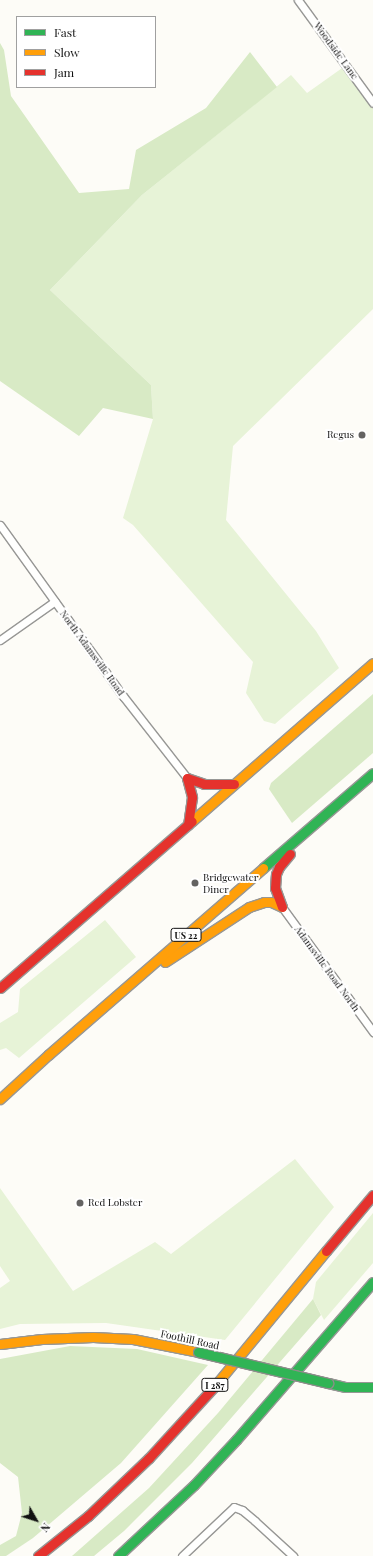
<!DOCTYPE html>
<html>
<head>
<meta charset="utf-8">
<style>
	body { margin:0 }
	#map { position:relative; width:373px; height:1556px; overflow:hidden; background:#fdfcf7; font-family:"Playfair Display",serif }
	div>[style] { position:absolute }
	.green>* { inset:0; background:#e7f3d7 }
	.forest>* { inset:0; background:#d8eac5 }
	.roads { filter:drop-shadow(1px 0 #979795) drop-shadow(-1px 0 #979795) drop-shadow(0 1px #979795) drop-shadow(0 -1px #979795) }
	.street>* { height:7px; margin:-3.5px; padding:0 3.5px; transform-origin:3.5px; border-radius:3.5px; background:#fffffe }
	.fast>* { height:9px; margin:-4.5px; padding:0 4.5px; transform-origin:4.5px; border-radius:4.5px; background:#30b455 }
	.slow>* { height:9px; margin:-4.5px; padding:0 4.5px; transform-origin:4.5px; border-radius:4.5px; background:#ff9f0a }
	.jam>* { height:9px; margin:-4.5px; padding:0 4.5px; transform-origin:4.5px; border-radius:4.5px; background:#e5322d }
	.bridges { filter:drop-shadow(1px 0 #8e8d8b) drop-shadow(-1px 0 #8e8d8b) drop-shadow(0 1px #8e8d8b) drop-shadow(0 -1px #8e8d8b) }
	.fast-bridge>* { height:9px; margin:-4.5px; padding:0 4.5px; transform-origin:4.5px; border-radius:4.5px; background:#30b455 }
	.dots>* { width:11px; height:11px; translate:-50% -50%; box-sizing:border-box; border:2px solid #fff; border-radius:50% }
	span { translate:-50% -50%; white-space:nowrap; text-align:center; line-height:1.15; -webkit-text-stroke:4px #fff; paint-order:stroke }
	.shield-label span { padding:1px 3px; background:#fff; border:1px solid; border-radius:3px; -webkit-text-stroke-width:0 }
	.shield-label { font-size:9px; color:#111; font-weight:700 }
	.street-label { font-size:10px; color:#111 }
	.poi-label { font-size:10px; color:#111 }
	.right { translate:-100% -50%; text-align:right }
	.left { translate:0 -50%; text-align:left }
	.legend { position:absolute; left:16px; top:16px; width:140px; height:72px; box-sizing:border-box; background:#fff; border:1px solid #a0a0a0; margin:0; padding:5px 7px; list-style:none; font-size:12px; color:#111 }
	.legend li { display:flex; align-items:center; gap:8px; height:20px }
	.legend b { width:20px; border:1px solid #a0a0a0 }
	.north { position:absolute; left:16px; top:1500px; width:40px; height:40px; -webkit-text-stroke:3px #fff; paint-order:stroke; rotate:129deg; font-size:11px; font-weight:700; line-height:16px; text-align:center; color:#111 }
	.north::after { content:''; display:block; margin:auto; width:14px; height:18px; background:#111; clip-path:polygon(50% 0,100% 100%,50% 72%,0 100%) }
</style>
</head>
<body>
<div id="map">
	<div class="green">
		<div style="clip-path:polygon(345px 66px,373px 104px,373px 309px,233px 446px,226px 520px,316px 631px,339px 668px,275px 724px,264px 721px,246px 693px,253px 662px,133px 525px,123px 518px,153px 419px,151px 385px,50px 290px,142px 195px,291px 75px,307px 93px)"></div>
		<div style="clip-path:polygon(105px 920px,136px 957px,19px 1058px,6px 1048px,0 1050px,0 1023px,18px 1012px,20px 989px)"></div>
		<div style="clip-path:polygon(295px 1159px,334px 1207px,225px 1340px,106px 1323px,20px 1324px,0 1329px,0 1288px,10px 1281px,0 1266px,0 1188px,73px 1291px,155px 1242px,171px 1254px)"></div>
		<div style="clip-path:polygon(373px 1213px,373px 1263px,324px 1320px,313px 1299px,316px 1282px)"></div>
	</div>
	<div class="forest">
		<div style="clip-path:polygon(0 43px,4px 50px,11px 96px,79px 193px,129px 189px,136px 150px,206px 108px,250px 52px,277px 87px,142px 195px,50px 290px,151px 385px,153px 419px,103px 408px,79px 436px,0 381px)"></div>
		<div style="clip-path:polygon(373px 694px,373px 753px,292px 823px,269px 789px,271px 783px)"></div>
		<div style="clip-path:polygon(313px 1299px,321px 1315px,192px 1463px,124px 1531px,94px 1556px,72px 1556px,149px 1488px,218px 1413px)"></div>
		<div style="clip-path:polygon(70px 1346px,137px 1349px,208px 1365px,121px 1463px,33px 1538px,6px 1556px,0 1556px,0 1545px,16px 1536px,22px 1513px,18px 1477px,0 1463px,0 1359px)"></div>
	</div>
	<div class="roads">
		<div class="street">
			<div style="left:298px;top:0;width:127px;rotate:53.9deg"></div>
			<div style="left:0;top:525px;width:211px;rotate:54.3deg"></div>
			<div style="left:123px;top:696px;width:104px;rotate:52deg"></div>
			<div style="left:0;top:640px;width:67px;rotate:-35.3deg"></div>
			<div style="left:282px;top:907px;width:155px;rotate:53.9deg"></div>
			<div style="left:182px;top:1556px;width:71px;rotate:-43.3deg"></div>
			<div style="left:234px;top:1507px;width:9px;rotate:21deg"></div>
			<div style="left:242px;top:1510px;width:17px;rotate:40deg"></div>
			<div style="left:255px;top:1521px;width:52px;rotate:42.6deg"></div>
		</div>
		<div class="fast">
			<div style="left:263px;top:868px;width:145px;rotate:-40.8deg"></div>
			<div style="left:328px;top:1383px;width:18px;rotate:13deg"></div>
			<div style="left:346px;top:1387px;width:27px"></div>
			<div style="left:118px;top:1556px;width:104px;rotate:-43.1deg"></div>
			<div style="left:194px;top:1485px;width:62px;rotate:-47deg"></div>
			<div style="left:236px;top:1440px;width:209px;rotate:-49.1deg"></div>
		</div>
		<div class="slow">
			<div style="left:192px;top:821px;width:240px;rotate:-41.1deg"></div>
			<div style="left:165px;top:962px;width:100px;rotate:-33.2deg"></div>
			<div style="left:249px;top:907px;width:16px;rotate:-18deg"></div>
			<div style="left:264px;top:902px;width:7px"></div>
			<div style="left:271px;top:902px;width:12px;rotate:24deg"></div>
			<div style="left:0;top:1099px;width:65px;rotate:-42.5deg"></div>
			<div style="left:48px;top:1055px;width:285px;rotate:-41deg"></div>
			<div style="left:0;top:1344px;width:42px;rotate:-6.8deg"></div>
			<div style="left:42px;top:1339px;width:51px;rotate:-2.2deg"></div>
			<div style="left:93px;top:1337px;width:40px;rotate:2.9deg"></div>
			<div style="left:133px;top:1339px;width:66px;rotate:11.3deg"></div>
			<div style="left:213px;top:1388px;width:178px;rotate:-50.5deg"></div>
		</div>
		<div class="jam">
			<div style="left:187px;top:778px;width:18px;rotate:19deg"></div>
			<div style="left:204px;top:784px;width:30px"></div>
			<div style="left:187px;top:778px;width:20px;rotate:75deg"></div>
			<div style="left:192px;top:797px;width:28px;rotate:98deg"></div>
			<div style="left:282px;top:907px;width:20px;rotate:-110deg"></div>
			<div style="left:275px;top:888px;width:14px;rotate:-86deg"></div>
			<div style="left:276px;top:874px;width:8px;rotate:-67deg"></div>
			<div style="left:279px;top:867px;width:17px;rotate:-50deg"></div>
			<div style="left:0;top:988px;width:254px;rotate:-41deg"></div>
			<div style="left:326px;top:1251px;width:73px;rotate:-50deg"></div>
			<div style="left:38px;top:1556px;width:64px;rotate:-38.7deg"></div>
			<div style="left:88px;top:1516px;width:84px;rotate:-43.6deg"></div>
			<div style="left:149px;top:1458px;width:95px;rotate:-47.6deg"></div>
		</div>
	</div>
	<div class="bridges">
		<div class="fast-bridge">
			<div style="left:198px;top:1352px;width:134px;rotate:13.4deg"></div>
		</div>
	</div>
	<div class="dots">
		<div style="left:362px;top:435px;background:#646362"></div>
		<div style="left:195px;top:883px;background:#646362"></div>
		<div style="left:80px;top:1203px;background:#646362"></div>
	</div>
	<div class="shield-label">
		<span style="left:186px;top:935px">US 22</span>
		<span style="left:215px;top:1385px">I 287</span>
	</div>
	<div class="street-label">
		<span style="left:336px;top:51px;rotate:54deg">Woodside Lane</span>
		<span style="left:92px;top:653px;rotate:54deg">North Adamsville Road</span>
		<span style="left:327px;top:969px;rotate:54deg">Adamsville Road North</span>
		<span style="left:190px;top:1340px;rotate:12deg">Foothill Road</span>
	</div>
	<div class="poi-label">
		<span class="right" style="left:354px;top:435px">Regus</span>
		<span class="left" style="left:203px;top:883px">Bridgewater<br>Diner</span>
		<span class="left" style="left:88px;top:1203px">Red Lobster</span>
	</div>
	<ul class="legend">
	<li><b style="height:5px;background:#30b455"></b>Fast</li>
	<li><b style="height:5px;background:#ff9f0a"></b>Slow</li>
	<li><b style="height:5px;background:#e5322d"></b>Jam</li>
	</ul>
	<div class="north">N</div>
</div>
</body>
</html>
